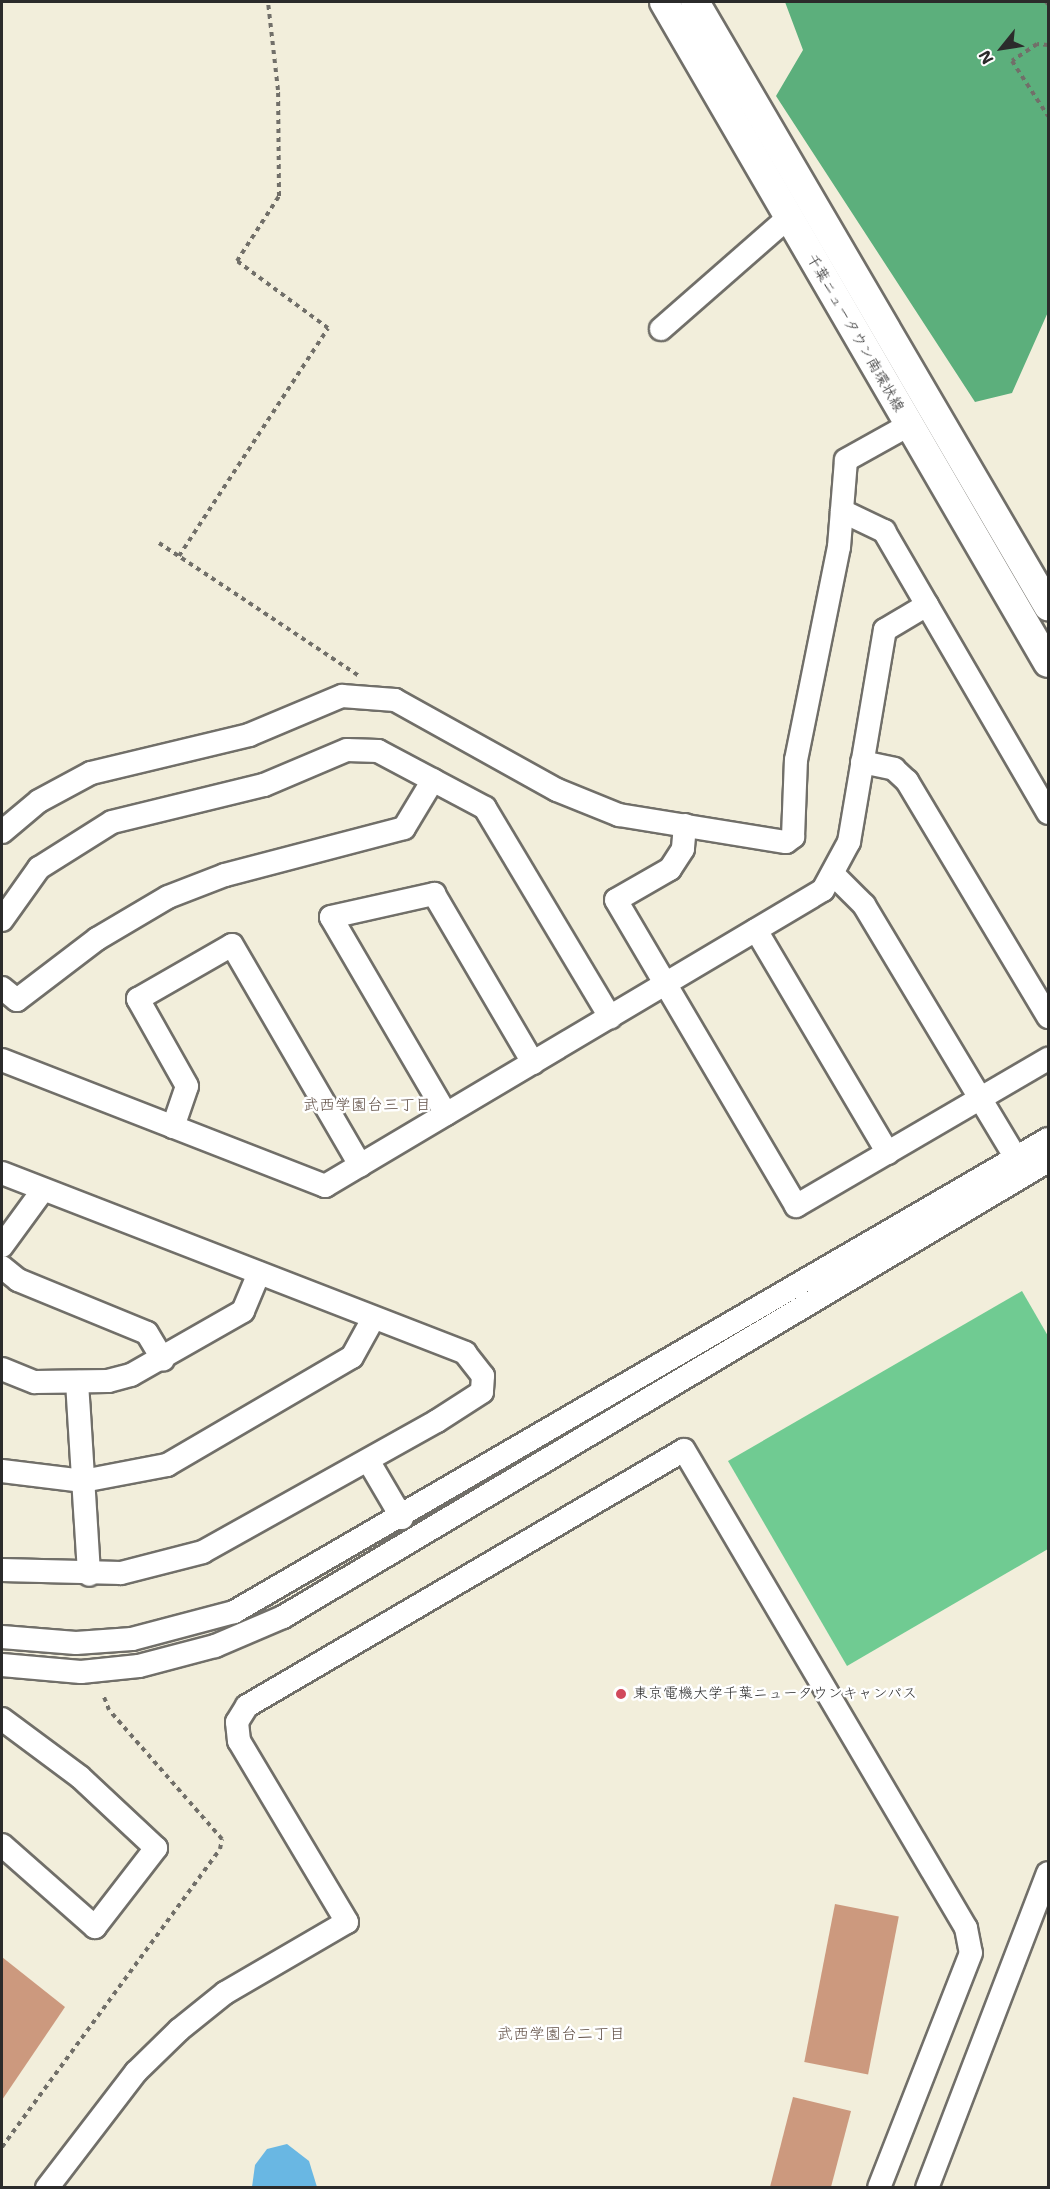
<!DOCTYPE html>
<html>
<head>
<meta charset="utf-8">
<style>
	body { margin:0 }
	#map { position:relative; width:1050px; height:2189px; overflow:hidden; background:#f2eedb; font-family:"Shantell Sans","Klee One",sans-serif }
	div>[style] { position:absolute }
	.green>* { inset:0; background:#70cb92 }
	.forest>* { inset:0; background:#5caf7c }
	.water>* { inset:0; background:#69b7e3 }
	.building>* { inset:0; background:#cc997e; transform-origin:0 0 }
	.path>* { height:4px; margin-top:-2px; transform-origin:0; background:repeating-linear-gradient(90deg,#716f69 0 4.5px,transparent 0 9px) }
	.roads { filter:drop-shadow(2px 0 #716f69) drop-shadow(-2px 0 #716f69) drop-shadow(0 2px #716f69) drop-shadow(0 -2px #716f69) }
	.minor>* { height:22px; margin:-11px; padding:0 11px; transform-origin:11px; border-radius:11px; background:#fff }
	.major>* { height:28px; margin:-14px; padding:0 14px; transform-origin:14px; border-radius:14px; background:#fff }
	.dots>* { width:16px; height:16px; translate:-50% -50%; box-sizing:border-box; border:3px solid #fff; border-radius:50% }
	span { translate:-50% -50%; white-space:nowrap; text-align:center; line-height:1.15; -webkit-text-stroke:5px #fff; paint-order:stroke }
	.street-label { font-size:15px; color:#2b2b2b }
	.poi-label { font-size:15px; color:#2b2b2b }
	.left { translate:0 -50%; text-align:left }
	.neighbourhood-label { font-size:16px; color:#635248 }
	.frame { position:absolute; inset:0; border:3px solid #2b2b2b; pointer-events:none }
	.north { position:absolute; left:972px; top:18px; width:60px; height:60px; -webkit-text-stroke:4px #fff; paint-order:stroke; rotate:240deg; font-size:16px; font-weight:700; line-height:24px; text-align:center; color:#2b2b2b }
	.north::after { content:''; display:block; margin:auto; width:21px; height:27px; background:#2b2b2b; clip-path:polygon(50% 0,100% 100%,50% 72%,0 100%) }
</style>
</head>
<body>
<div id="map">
	<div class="green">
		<div style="clip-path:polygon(1022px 1291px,1048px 1336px,1048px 1549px,847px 1666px,728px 1461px)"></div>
	</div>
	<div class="forest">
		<div style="clip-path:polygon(785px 2px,1048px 2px,1048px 312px,1012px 393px,975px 402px,776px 96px,803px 50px)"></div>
	</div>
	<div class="water">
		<div style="clip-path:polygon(287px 2144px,309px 2161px,317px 2187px,252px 2187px,255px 2165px,267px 2149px)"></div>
	</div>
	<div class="building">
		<div style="left:835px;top:1904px;width:65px;height:161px;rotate:11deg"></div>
		<div style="clip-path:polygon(2px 1957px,65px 2007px,2px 2100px)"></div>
		<div style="clip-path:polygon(793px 2097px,851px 2111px,831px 2187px,770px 2187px)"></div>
	</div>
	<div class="path">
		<div style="left:1046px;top:2px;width:3px;rotate:45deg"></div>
		<div style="left:1048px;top:45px;width:11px;rotate:-175deg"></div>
		<div style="left:1037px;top:44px;width:30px;rotate:146deg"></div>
		<div style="left:1012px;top:61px;width:66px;rotate:56.8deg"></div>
		<div style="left:159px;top:543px;width:240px;rotate:33.6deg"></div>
		<div style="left:179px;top:556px;width:272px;rotate:-56.8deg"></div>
		<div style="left:328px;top:328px;width:113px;rotate:-143.6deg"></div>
		<div style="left:237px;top:261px;width:77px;rotate:-57.1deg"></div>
		<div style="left:279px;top:196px;width:106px;rotate:-90.5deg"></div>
		<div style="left:278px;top:90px;width:89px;rotate:-96.5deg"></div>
		<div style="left:2px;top:2147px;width:369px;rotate:-53.8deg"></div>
		<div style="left:220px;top:1849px;width:10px;rotate:-79deg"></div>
		<div style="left:222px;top:1839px;width:171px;rotate:-131.2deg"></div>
		<div style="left:109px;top:1710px;width:17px;rotate:-111deg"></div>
	</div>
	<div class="roads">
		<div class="minor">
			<div style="left:661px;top:329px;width:170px;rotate:-41.2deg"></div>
			<div style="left:842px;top:511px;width:47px;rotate:25.5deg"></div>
			<div style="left:884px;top:531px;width:326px;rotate:59.8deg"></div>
			<div style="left:862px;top:762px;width:33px;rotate:12deg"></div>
			<div style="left:894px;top:769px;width:18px;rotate:43deg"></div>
			<div style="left:907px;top:781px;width:275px;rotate:59.1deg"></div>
			<div style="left:685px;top:825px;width:24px;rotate:95deg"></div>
			<div style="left:683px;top:849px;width:24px;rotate:123deg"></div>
			<div style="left:670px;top:869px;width:62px;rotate:150.1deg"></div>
			<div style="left:616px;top:900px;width:355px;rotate:59.5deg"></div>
			<div style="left:796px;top:1206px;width:292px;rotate:-30.3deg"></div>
			<div style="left:2px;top:832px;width:48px;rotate:-40deg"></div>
			<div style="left:39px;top:801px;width:59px;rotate:-28.3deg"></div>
			<div style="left:91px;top:773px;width:163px;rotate:-13.5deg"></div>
			<div style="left:249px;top:735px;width:101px;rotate:-22.8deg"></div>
			<div style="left:342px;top:696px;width:53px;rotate:4.3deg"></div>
			<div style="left:395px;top:700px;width:185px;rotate:29.1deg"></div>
			<div style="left:557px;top:790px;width:67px;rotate:22deg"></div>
			<div style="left:619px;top:815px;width:169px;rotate:9.2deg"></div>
			<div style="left:786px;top:842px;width:9px;rotate:-36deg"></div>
			<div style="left:793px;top:837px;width:77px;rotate:-87.8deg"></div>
			<div style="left:796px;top:760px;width:217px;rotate:-78.6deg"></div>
			<div style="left:839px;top:547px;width:87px;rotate:-85.4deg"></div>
			<div style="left:846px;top:460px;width:72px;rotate:-29.1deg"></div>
			<div style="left:835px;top:876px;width:41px;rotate:45deg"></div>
			<div style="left:864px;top:905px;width:310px;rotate:59deg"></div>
			<div style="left:2px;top:920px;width:64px;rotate:-54.6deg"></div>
			<div style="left:39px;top:868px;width:86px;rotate:-32.2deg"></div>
			<div style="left:112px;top:822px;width:156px;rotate:-13.7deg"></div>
			<div style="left:264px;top:785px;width:90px;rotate:-22.9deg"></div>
			<div style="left:347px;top:750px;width:31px;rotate:2deg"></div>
			<div style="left:378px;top:751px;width:121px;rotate:28deg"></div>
			<div style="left:485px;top:808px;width:244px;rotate:59.1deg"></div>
			<div style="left:756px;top:930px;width:259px;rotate:59.4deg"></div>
			<div style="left:2px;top:988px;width:19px;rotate:39deg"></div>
			<div style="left:17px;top:1000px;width:101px;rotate:-37.3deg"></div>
			<div style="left:97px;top:939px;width:82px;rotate:-30.6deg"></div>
			<div style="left:168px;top:897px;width:61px;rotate:-21.1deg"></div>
			<div style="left:225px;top:875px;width:185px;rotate:-14.7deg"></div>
			<div style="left:404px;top:828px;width:56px;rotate:-58.9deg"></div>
			<div style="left:2px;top:1060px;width:347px;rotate:21.3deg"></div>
			<div style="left:325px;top:1186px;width:579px;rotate:-30.73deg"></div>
			<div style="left:823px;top:890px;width:55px;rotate:-61.6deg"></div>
			<div style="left:849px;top:842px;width:215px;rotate:-80.4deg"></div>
			<div style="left:885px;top:630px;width:49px;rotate:-30.8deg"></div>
			<div style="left:446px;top:1114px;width:228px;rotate:-120.3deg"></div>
			<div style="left:331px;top:917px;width:106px;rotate:-12.6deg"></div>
			<div style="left:434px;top:894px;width:196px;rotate:59.6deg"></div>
			<div style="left:173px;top:1127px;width:43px;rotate:-71.1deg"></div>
			<div style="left:187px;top:1086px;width:100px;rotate:-119.4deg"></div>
			<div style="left:138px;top:999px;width:108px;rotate:-29.9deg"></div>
			<div style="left:232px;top:945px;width:255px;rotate:59.8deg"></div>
			<div style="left:2px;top:1173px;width:497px;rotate:21.2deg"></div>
			<div style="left:465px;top:1353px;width:29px;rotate:52deg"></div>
			<div style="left:483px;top:1376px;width:16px;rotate:94deg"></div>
			<div style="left:482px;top:1392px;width:54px;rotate:147.2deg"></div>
			<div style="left:437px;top:1421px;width:268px;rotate:150.8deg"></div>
			<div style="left:203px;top:1552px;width:85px;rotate:165.6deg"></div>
			<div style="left:121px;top:1573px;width:119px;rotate:-178.6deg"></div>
			<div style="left:2px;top:1246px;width:69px;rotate:-53.8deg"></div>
			<div style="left:2px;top:1267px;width:21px;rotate:39deg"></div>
			<div style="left:18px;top:1280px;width:139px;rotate:22.3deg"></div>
			<div style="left:147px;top:1333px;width:31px;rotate:59deg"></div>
			<div style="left:2px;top:1369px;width:35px;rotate:22deg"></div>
			<div style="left:35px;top:1382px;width:73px;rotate:-0.8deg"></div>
			<div style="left:108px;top:1381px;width:24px;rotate:-15deg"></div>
			<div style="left:131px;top:1375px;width:129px;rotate:-29.7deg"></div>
			<div style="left:243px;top:1311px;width:41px;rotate:-67.2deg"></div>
			<div style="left:77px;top:1382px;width:193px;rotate:86.4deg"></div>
			<div style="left:369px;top:1462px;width:65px;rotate:59.5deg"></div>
			<div style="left:2px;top:1471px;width:82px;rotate:7deg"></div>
			<div style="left:83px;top:1481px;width:86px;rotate:-10.8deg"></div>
			<div style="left:167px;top:1465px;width:214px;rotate:-30.3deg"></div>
			<div style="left:352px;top:1357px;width:43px;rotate:-61.1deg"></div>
			<div style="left:2px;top:1637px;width:74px;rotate:4.6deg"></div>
			<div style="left:76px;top:1643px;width:56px;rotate:-4.1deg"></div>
			<div style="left:132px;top:1639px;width:106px;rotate:-14.8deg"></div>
			<div style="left:234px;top:1612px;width:941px;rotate:-30.16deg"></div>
			<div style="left:2px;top:1665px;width:79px;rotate:5.1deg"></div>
			<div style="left:81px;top:1672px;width:58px;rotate:-5.9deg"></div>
			<div style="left:139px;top:1666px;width:79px;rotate:-14.7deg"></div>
			<div style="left:215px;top:1646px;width:74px;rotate:-23.1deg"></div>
			<div style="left:283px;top:1617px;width:891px;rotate:-30.8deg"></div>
			<div style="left:2px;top:1719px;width:97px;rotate:36.6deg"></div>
			<div style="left:80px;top:1777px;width:104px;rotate:43.1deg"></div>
			<div style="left:156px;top:1848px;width:100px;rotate:127.7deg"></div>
			<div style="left:95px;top:1927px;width:124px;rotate:-138.6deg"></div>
			<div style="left:47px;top:2188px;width:146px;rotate:-52.5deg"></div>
			<div style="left:136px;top:2072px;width:60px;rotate:-44.3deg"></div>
			<div style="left:179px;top:2030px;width:59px;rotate:-38.8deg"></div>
			<div style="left:225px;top:1993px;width:141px;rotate:-30.2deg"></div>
			<div style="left:347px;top:1922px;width:211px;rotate:-120.8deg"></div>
			<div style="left:239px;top:1741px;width:19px;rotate:-96deg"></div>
			<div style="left:237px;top:1722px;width:19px;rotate:-58deg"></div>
			<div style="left:247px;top:1706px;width:506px;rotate:-30.36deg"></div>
			<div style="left:684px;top:1450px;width:555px;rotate:59.46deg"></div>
			<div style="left:966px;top:1928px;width:25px;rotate:79deg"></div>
			<div style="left:971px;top:1953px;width:252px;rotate:111.4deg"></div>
			<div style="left:927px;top:2188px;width:337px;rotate:-69deg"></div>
		</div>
		<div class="major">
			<div style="left:664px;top:2px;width:764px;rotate:59.85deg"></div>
			<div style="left:695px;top:2px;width:700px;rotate:59.7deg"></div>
		</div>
	</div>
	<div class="dots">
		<div style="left:621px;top:1694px;background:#d1495b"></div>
	</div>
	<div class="street-label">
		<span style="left:855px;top:333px;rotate:60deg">千葉ニュータウン南環状線</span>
	</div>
	<div class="poi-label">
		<span class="left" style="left:633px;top:1694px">東京電機大学千葉ニュータウンキャンパス</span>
	</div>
	<div class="neighbourhood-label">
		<span style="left:367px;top:1105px">武西学園台三丁目</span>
		<span style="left:561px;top:2034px">武西学園台二丁目</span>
	</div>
	<div class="frame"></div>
	<div class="north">N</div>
</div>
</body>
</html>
